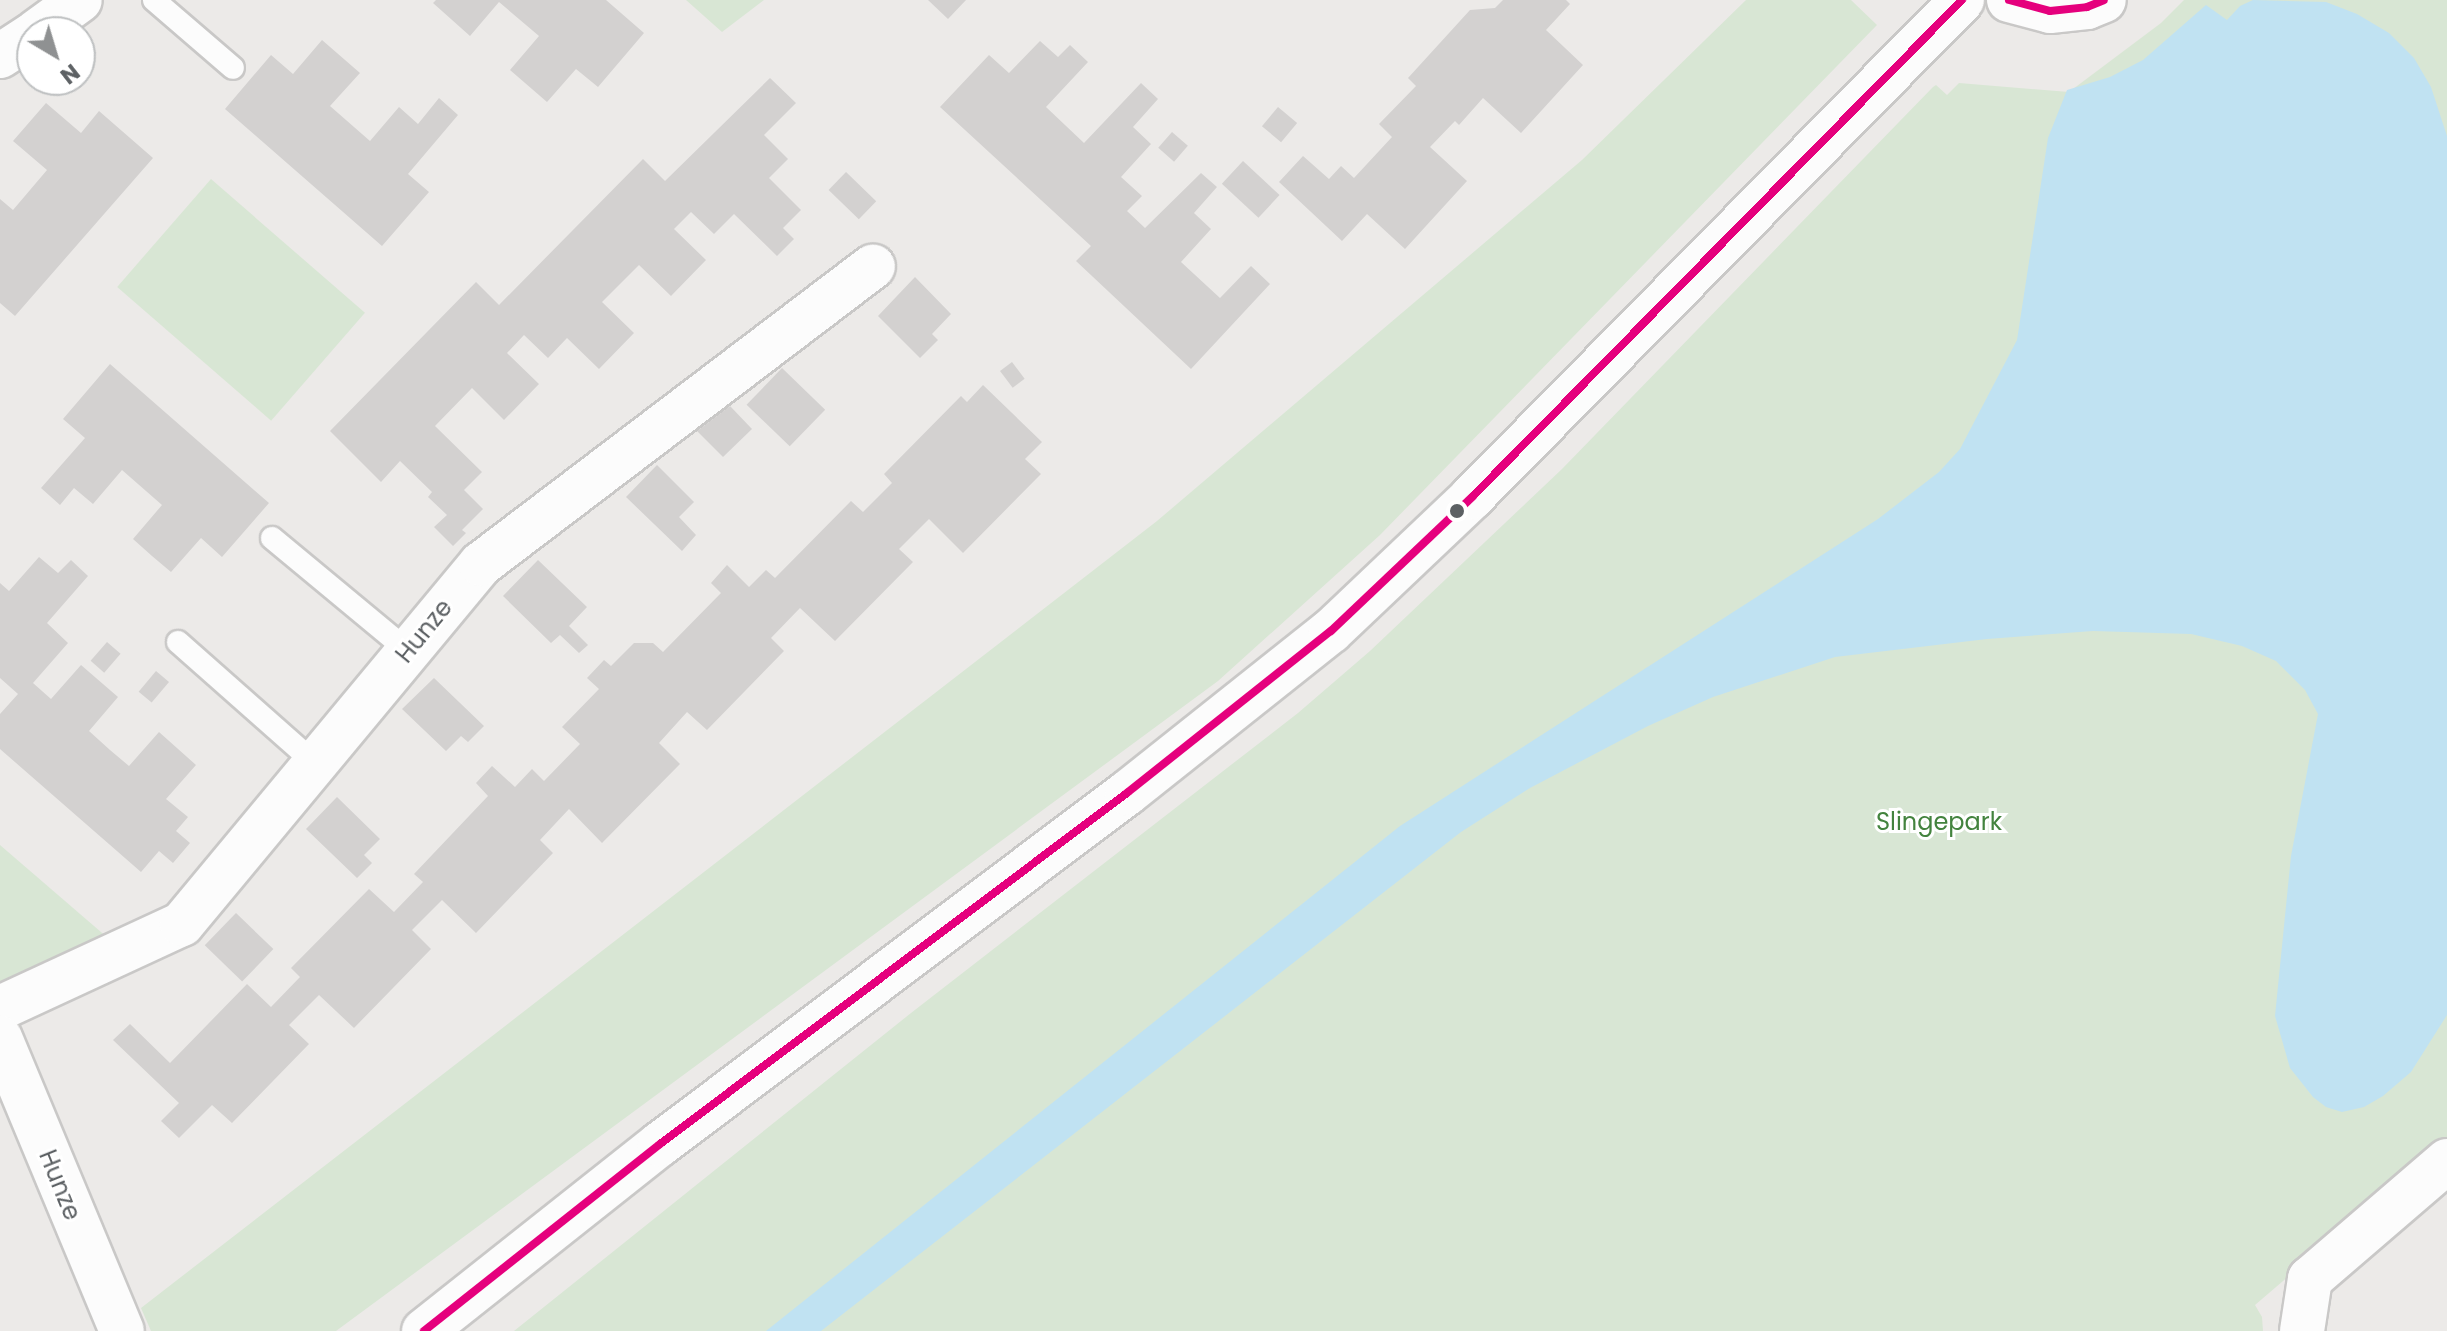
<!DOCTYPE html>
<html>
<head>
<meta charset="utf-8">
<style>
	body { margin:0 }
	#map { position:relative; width:2447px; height:1331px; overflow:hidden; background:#eceae8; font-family:Poppins,sans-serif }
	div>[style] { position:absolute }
	.green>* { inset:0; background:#d8e6d4; transform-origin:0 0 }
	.water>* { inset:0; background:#c0e2f2 }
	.building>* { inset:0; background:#d3d1d0; transform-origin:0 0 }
	.roads { filter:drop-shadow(2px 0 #c9c8c7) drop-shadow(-2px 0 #c9c8c7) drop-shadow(0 2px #c9c8c7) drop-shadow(0 -2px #c9c8c7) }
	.service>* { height:22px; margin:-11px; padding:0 11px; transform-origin:11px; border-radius:11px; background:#fcfcfc }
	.minor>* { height:44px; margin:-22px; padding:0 22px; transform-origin:22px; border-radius:22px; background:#fcfcfc }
	.tertiary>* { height:44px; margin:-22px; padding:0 22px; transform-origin:22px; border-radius:22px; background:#fcfcfc }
	.bus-1>* { height:8px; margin:-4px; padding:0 4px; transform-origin:4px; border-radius:4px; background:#e5007d }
	.dots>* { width:22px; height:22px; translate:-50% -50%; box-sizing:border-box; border:4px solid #fff; border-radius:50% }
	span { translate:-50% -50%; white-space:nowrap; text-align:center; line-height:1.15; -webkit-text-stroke:6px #fff; paint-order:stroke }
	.street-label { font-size:24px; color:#5d6164 }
	.park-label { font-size:24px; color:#43833e }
	.north { position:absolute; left:16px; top:16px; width:80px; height:80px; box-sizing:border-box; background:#fff; border:2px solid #bec0c1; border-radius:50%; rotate:142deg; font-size:22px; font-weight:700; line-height:32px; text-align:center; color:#5d6164 }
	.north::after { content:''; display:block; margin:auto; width:28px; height:36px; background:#8f9192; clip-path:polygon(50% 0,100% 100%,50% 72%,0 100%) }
</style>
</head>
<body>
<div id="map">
	<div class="green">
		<div style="clip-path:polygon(686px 0,764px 0,722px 32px)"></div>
		<div style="clip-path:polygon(1746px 0,1851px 0,1877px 25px,1380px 535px,1218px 681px,336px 1331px,151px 1331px,141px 1308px,1157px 521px,1582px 160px)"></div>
		<div style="clip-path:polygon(2184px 0,2447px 0,2447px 1141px,2255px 1305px,2262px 1317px,2263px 1331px,514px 1331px,911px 1013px,1298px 713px,1370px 651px,1562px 469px,1933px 87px,1936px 85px,1947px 95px,1959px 83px,2069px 92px,2161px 23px)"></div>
		<div style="left:211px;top:179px;width:204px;height:143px;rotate:41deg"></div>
		<div style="clip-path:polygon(0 845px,123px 951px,0 1008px)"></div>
	</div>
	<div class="water">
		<div style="clip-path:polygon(2253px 0,2326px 2px,2357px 14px,2389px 33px,2414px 58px,2431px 87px,2447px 136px,2447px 1015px,2411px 1072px,2383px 1096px,2364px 1107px,2342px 1112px,2326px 1107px,2313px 1097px,2290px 1068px,2275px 1016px,2291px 856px,2318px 714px,2305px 690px,2276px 661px,2242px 646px,2191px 634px,2093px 631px,1987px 639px,1835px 657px,1713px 697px,1648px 726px,1530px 788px,1461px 832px,821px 1331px,766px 1331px,1400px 826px,1878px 519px,1939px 472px,1960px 449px,2017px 340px,2048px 138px,2067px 90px,2110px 77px,2143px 60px,2206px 5px,2227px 20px,2240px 6px)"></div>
	</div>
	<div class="building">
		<div style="clip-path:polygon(436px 0,606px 0,644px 33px,598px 87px,576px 69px,547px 102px,510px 70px,539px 36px,499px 2px,470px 36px,433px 3px)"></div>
		<div style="clip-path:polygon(928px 0,966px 0,948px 19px)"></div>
		<div style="clip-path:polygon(1503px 0,1566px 0,1570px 4px,1546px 30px,1583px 65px,1521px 133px,1483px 98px,1459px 125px,1455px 121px,1430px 147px,1467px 181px,1405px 249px,1367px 214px,1342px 241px,1279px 182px,1303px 156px,1329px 179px,1341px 166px,1354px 178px,1392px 137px,1379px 124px,1416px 86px,1408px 78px,1470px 10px,1495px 8px)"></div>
		<div style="clip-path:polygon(322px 40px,360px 73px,330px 106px,370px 141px,399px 107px,418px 124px,439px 98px,458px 115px,408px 174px,429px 192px,382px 246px,225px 109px,271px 55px,293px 74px)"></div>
		<div style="clip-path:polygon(1040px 41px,1058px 57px,1070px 45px,1088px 62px,1046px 107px,1084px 143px,1141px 83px,1158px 99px,1133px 127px,1151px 144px,1121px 177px,1142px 196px,1127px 211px,1145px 228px,1201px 173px,1217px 187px,1194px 213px,1211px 229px,1181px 262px,1220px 298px,1251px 266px,1270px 284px,1191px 369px,1076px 261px,1091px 246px,940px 107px,989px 55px,1009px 73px)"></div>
		<div style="clip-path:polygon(770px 78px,796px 103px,764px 135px,788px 159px,769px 178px,801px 210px,783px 228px,794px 239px,777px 256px,734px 214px,714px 234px,691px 212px,674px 229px,706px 260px,671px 296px,639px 265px,602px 302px,634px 333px,599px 369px,567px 338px,548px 358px,524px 335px,507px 353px,539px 384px,504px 420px,472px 388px,435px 426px,482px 472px,464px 490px,483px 509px,462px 530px,466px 533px,453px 546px,434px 527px,447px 515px,428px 497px,432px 492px,400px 461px,381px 482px,330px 431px,476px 282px,499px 305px,643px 159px,665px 181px)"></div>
		<div style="clip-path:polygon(46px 103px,81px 133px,99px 111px,153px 158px,15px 316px,0 303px,0 199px,13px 210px,47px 170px,13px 141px)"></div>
		<div style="left:1278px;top:107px;width:25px;height:25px;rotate:40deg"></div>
		<div style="left:1172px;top:132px;width:21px;height:21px;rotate:41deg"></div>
		<div style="left:1243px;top:161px;width:50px;height:31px;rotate:43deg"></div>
		<div style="left:846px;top:172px;width:42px;height:25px;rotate:44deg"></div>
		<div style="clip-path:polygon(915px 277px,951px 314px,932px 334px,938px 340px,920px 358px,878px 316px)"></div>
		<div style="left:1012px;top:362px;width:21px;height:15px;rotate:53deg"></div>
		<div style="clip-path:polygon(110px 364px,269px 503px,222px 557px,201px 538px,171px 572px,152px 556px,133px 539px,162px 505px,122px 470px,93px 504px,74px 488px,60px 505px,41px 488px,85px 438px,63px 419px)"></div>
		<div style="left:782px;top:368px;width:60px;height:51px;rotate:44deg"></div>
		<div style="clip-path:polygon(983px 385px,1042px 442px,1025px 459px,1041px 474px,963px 553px,929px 519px,899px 549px,913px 562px,835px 641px,800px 608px,771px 638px,784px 651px,707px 730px,687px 712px,659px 743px,680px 764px,602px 843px,569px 809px,540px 840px,553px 853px,476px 933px,442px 900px,412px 930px,431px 949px,354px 1028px,319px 995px,289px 1025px,309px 1044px,232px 1123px,212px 1105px,179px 1138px,161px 1121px,179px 1103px,113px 1040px,130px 1024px,170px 1063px,247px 984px,271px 1007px,300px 977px,291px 968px,369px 889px,394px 912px,423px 882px,414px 874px,488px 796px,476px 783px,492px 766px,515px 787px,532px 769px,544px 781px,580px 744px,562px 727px,599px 689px,587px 678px,604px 660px,611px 666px,634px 643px,653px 643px,663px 652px,721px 593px,711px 583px,727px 565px,749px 587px,766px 570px,775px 578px,851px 501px,863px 512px,892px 483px,884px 474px,961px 396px,967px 402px)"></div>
		<div style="clip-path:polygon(730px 406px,752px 429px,723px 457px,697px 431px)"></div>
		<div style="clip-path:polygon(657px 465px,694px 502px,679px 517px,696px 535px,682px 551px,626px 497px)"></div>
		<div style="clip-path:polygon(39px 557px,58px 573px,71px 560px,88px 576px,47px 623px,68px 643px,33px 683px,51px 699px,81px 665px,118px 697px,89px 731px,110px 750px,129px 766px,159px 732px,196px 765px,166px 799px,188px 817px,176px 831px,190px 843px,173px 863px,159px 851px,141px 872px,0 749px,0 714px,18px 694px,0 678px,0 583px,9px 591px)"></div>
		<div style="clip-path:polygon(538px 560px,587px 607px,569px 626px,588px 645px,579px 653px,560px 635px,551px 643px,503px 596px)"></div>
		<div style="left:107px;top:642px;width:18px;height:25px;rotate:41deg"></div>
		<div style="left:156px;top:671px;width:17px;height:27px;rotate:40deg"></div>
		<div style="clip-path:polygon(434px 678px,484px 726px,468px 742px,461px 736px,446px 751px,402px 709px)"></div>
		<div style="clip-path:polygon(337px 797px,380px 839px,364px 855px,372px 863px,357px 878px,306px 829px)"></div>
		<div style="left:236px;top:913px;width:52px;height:45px;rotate:44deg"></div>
	</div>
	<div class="roads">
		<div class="service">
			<div style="left:154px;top:0;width:104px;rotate:40.7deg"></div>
			<div style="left:272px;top:538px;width:177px;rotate:39.7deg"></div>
			<div style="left:178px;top:642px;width:186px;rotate:41.5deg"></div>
		</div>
		<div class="minor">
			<div style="left:36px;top:32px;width:54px;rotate:-36deg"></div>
			<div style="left:0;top:56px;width:38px;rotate:-33deg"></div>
			<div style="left:0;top:1008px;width:200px;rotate:-24.8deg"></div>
			<div style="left:182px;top:924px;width:468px;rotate:-50.3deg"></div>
			<div style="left:481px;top:564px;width:492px;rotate:-37.2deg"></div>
			<div style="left:0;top:1038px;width:317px;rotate:67.4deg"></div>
			<div style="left:2302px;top:1331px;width:53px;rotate:-81.3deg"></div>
			<div style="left:2310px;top:1279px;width:181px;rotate:-40.7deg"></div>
		</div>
		<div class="tertiary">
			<div style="left:2009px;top:0;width:42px;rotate:15deg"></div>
			<div style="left:2050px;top:11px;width:37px;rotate:-6deg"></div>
			<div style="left:2087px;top:7px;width:18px;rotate:-22deg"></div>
			<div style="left:424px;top:1331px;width:301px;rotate:-38.4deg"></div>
			<div style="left:660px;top:1144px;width:584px;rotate:-36.93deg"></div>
			<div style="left:1127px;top:793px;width:260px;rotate:-38.5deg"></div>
			<div style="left:1331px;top:631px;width:195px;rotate:-43.5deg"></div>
			<div style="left:1472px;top:497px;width:698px;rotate:-45.41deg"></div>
		</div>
	</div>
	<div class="bus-1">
		<div style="left:2009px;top:0;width:42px;rotate:15deg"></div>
		<div style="left:2050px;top:11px;width:37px;rotate:-6deg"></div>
		<div style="left:2087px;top:7px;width:18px;rotate:-22deg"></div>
		<div style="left:424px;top:1331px;width:301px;rotate:-38.4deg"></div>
		<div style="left:660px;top:1144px;width:584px;rotate:-36.93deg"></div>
		<div style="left:1127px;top:793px;width:260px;rotate:-38.5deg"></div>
		<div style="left:1331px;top:631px;width:195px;rotate:-43.5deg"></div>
		<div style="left:1472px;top:497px;width:698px;rotate:-45.41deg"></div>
	</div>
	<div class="dots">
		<div style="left:1457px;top:511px;background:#5d6164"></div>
	</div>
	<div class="street-label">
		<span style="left:424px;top:631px;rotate:-51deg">Hunze</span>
		<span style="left:60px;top:1185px;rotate:68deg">Hunze</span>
	</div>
	<div class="park-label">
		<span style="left:1939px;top:822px">Slingepark</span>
	</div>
	<div class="north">N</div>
</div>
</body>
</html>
